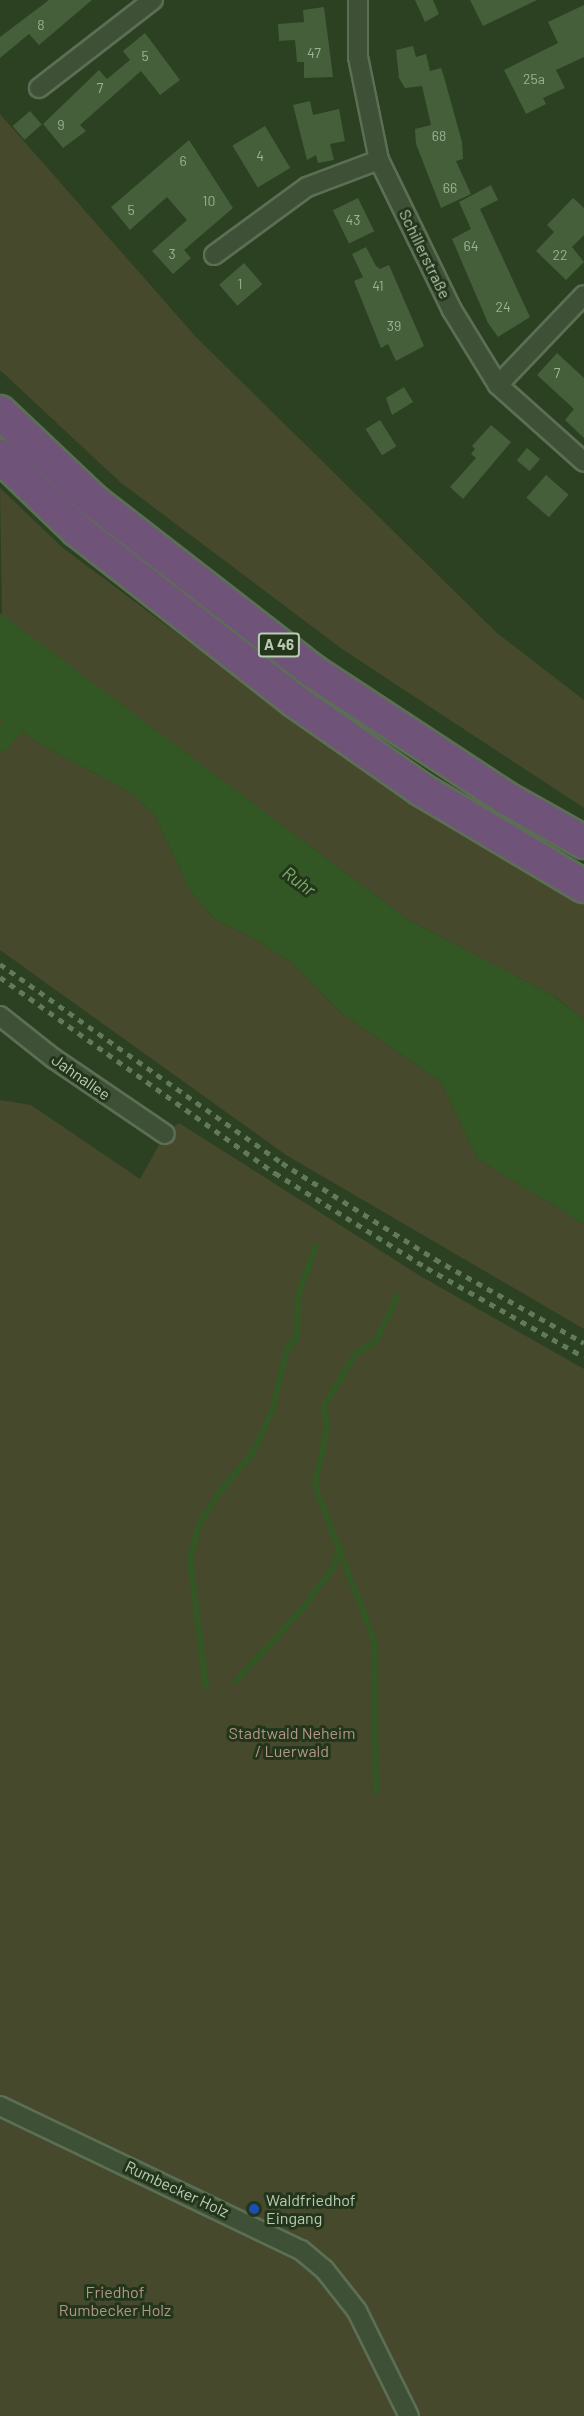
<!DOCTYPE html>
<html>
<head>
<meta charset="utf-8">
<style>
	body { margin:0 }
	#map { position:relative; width:584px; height:2416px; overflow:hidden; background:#2b4122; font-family:Barlow,sans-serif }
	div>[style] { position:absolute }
	.green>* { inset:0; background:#46492c }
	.water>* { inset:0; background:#325725 }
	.stream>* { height:6px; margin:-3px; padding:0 3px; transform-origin:3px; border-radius:3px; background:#325725 }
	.canal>* { height:21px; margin:-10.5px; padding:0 10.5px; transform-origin:10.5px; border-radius:10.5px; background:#325725 }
	.building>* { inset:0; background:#455f3b; transform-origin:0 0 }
	.roads { filter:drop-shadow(2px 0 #5c6f55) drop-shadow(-2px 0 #5c6f55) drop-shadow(0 2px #5c6f55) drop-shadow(0 -2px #5c6f55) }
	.minor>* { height:18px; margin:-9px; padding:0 9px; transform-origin:9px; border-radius:9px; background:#3e5137 }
	.motorway>* { height:32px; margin:-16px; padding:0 16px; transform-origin:16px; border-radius:16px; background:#6f5378 }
	.rail>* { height:4.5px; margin-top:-2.25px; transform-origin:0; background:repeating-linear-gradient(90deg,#637a5a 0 6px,transparent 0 12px) }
	.dots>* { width:16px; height:16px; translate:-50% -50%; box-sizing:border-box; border:3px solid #23361c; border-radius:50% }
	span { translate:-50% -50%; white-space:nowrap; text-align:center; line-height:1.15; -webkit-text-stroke:6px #23361c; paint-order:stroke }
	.number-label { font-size:14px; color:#9cb195 }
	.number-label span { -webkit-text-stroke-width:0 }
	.shield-label span { padding:2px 4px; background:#23361c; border:2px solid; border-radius:4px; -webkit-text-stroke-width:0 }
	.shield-label { font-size:15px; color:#b9ccb3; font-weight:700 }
	.street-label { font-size:16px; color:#b9ccb3 }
	.park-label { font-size:16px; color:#b29786 }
	.poi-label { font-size:16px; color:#b9ccb3 }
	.left { translate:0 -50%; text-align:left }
	.water-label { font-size:18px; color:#7cae69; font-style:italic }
</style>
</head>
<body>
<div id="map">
	<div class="green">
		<div style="clip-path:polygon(0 114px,196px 337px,497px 633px,584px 700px,584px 808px,342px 649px,120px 482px,0 370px)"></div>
		<div style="clip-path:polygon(0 488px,63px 548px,292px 719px,584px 900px,584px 1020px,554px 996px,407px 919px,2px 615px)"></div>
		<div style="clip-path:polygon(0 718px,51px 750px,130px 792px,155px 816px,190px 890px,214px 919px,255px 939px,294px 964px,340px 1012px,440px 1081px,478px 1159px,584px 1224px,584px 1329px,286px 1155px,0 950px)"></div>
		<div style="clip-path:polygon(0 1100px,31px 1105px,140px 1179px,165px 1134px,179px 1123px,422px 1277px,584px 1369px,584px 2416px,0 2416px)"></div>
	</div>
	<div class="water">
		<div style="clip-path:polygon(0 613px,407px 919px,552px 995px,584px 1020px,584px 1224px,478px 1159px,440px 1081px,340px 1012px,294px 964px,255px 939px,214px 919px,190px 890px,155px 816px,130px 792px,51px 750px,0 718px)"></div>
	</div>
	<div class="stream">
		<div style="left:236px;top:1681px;width:100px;rotate:-47.4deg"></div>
		<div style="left:304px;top:1607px;width:49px;rotate:-53.4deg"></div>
		<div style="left:333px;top:1568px;width:22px;rotate:-72deg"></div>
		<div style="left:206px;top:1686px;width:127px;rotate:-97.2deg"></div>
		<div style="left:190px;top:1560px;width:36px;rotate:-76deg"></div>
		<div style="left:199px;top:1525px;width:35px;rotate:-59deg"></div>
		<div style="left:217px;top:1495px;width:54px;rotate:-49.5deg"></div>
		<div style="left:252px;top:1454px;width:47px;rotate:-65.1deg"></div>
		<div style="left:272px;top:1411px;width:65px;rotate:-76.6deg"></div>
		<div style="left:287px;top:1348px;width:14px;rotate:-45deg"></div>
		<div style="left:297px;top:1338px;width:42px;rotate:-88.6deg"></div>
		<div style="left:298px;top:1296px;width:53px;rotate:-70.2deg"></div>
		<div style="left:376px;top:1792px;width:152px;rotate:-90.8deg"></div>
		<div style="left:374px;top:1640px;width:165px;rotate:-111deg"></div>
		<div style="left:315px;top:1486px;width:59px;rotate:-78.3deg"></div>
		<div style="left:327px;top:1428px;width:22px;rotate:-98deg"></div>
		<div style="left:324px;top:1406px;width:62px;rotate:-58.9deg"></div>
		<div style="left:356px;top:1353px;width:23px;rotate:-31deg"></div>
		<div style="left:376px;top:1341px;width:49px;rotate:-64.5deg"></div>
	</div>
	<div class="canal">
		<div style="left:0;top:740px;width:19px;rotate:-51deg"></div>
	</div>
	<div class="building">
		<div style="clip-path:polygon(49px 0,92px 0,39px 45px,29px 34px,0 58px,0 37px)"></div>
		<div style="clip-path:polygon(415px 0,433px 0,439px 14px,425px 22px)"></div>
		<div style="clip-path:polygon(470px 0,537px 0,483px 26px)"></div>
		<div style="clip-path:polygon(584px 5px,584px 57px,556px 70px,565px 88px,543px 98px,546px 104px,526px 114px,504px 70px,558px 43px,548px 22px)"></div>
		<div style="clip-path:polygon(324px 7px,333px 77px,304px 78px,304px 62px,297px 62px,295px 40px,279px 41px,278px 24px,304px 22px,303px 10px)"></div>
		<div style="clip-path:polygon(145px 33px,180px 80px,160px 95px,141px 71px,80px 125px,86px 131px,63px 148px,43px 124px,99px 70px,107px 79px,130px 60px,123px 51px)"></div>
		<div style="clip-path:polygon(413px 46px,416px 57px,426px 54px,430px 71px,441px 68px,444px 77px,462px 142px,463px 159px,456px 161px,471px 194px,441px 208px,416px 144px,415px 129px,431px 125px,422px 86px,405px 88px,399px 78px,396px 50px)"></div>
		<div style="clip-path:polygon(310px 101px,313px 115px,339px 109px,345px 141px,330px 144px,334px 160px,318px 163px,316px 155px,307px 160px,293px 105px)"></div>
		<div style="left:30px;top:111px;width:18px;height:23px;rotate:49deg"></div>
		<div style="left:265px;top:126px;width:49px;height:38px;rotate:59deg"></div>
		<div style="clip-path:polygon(189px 140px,233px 208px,184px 250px,191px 258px,173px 274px,152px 251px,187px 220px,167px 197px,130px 230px,111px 207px)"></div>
		<div style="clip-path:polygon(491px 185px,498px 200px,480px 209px,530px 317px,498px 337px,488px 323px,452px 239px,471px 229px,459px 202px)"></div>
		<div style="left:358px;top:198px;width:37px;height:28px;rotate:64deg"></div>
		<div style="clip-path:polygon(573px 198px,584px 208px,584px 235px,572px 247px,584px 262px,566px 280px,536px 251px,554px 232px,547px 225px)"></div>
		<div style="clip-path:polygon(366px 247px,376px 266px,380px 269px,389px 265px,424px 346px,396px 361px,388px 344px,381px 348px,354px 281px,363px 277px,352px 254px)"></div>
		<div style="left:244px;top:263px;width:28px;height:33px;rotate:49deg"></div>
		<div style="clip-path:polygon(557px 353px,584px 378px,584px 438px,565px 420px,574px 409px,537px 375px)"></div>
		<div style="clip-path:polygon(404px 387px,413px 402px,392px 415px,386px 398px)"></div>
		<div style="left:380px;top:420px;width:31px;height:17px;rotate:58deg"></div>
		<div style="clip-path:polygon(491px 425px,511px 442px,463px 499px,450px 487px,476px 458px,471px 454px,475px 449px,472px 446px)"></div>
		<div style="left:527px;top:448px;width:17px;height:16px;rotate:40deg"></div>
		<div style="left:546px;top:475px;width:30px;height:30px;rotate:41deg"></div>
	</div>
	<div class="roads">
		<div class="minor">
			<div style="left:358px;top:0;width:57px;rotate:90deg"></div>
			<div style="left:358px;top:57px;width:105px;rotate:78.5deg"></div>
			<div style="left:379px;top:160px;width:87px;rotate:64deg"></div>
			<div style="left:417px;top:238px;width:80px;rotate:64.1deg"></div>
			<div style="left:452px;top:310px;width:88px;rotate:58.5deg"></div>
			<div style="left:498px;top:385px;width:115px;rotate:41.8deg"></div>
			<div style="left:39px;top:88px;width:144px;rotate:-37.7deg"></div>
			<div style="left:214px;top:255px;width:115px;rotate:-36.2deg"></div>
			<div style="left:307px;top:187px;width:77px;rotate:-20.6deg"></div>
			<div style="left:498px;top:385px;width:124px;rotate:-46.3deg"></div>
			<div style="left:0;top:1016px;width:68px;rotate:38.4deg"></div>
			<div style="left:53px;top:1058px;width:135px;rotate:34.2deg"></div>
			<div style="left:0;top:2106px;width:334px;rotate:25.6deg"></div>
			<div style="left:301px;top:2250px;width:30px;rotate:40deg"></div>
			<div style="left:324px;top:2269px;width:53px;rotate:51.8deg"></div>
			<div style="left:357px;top:2311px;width:117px;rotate:63.7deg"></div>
		</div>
		<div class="motorway">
			<div style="left:0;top:412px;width:131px;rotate:43.5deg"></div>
			<div style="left:95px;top:502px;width:277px;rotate:37.8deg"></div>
			<div style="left:314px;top:672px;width:227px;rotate:33.3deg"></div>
			<div style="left:504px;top:797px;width:92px;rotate:29.4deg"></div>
			<div style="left:0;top:456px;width:107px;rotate:43.9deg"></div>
			<div style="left:77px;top:530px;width:277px;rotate:38.1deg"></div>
			<div style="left:295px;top:701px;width:155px;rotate:35deg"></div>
			<div style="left:422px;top:790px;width:188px;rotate:30.7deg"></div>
		</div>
	</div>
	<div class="rail">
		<div style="left:0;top:964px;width:345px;rotate:35.2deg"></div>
		<div style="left:282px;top:1163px;width:181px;rotate:32.1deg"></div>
		<div style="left:435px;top:1259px;width:171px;rotate:29.4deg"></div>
		<div style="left:0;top:977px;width:338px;rotate:35.5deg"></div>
		<div style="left:275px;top:1173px;width:179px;rotate:32deg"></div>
		<div style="left:427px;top:1268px;width:180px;rotate:29.5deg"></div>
	</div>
	<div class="dots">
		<div style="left:254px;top:2209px;background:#1a4fb4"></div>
	</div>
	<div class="number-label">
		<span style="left:41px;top:25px">8</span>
		<span style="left:314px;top:53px">47</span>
		<span style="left:145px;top:56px">5</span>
		<span style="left:534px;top:79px">25a</span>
		<span style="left:100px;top:88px">7</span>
		<span style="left:61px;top:125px">9</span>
		<span style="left:439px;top:136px">68</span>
		<span style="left:260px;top:156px">4</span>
		<span style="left:183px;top:161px">6</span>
		<span style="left:450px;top:188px">66</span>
		<span style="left:209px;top:201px">10</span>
		<span style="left:131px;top:210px">5</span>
		<span style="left:353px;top:220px">43</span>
		<span style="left:471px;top:246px">64</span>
		<span style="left:172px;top:254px">3</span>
		<span style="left:560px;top:255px">22</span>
		<span style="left:240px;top:284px">1</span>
		<span style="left:378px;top:286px">41</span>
		<span style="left:503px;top:307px">24</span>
		<span style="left:394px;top:326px">39</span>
		<span style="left:557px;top:373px">7</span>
	</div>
	<div class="shield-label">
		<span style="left:279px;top:645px">A 46</span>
	</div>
	<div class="street-label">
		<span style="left:425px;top:254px;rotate:64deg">Schillerstraße</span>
		<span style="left:81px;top:1077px;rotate:35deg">Jahnallee</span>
		<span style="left:177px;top:2189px;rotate:25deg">Rumbecker Holz</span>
	</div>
	<div class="park-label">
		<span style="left:292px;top:1742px">Stadtwald Neheim<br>/ Luerwald</span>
		<span style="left:115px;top:2301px">Friedhof<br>Rumbecker Holz</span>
	</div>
	<div class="poi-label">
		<span class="left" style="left:266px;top:2209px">Waldfriedhof<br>Eingang</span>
	</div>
	<div class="water-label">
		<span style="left:299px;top:881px;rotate:37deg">Ruhr</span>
	</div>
</div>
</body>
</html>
